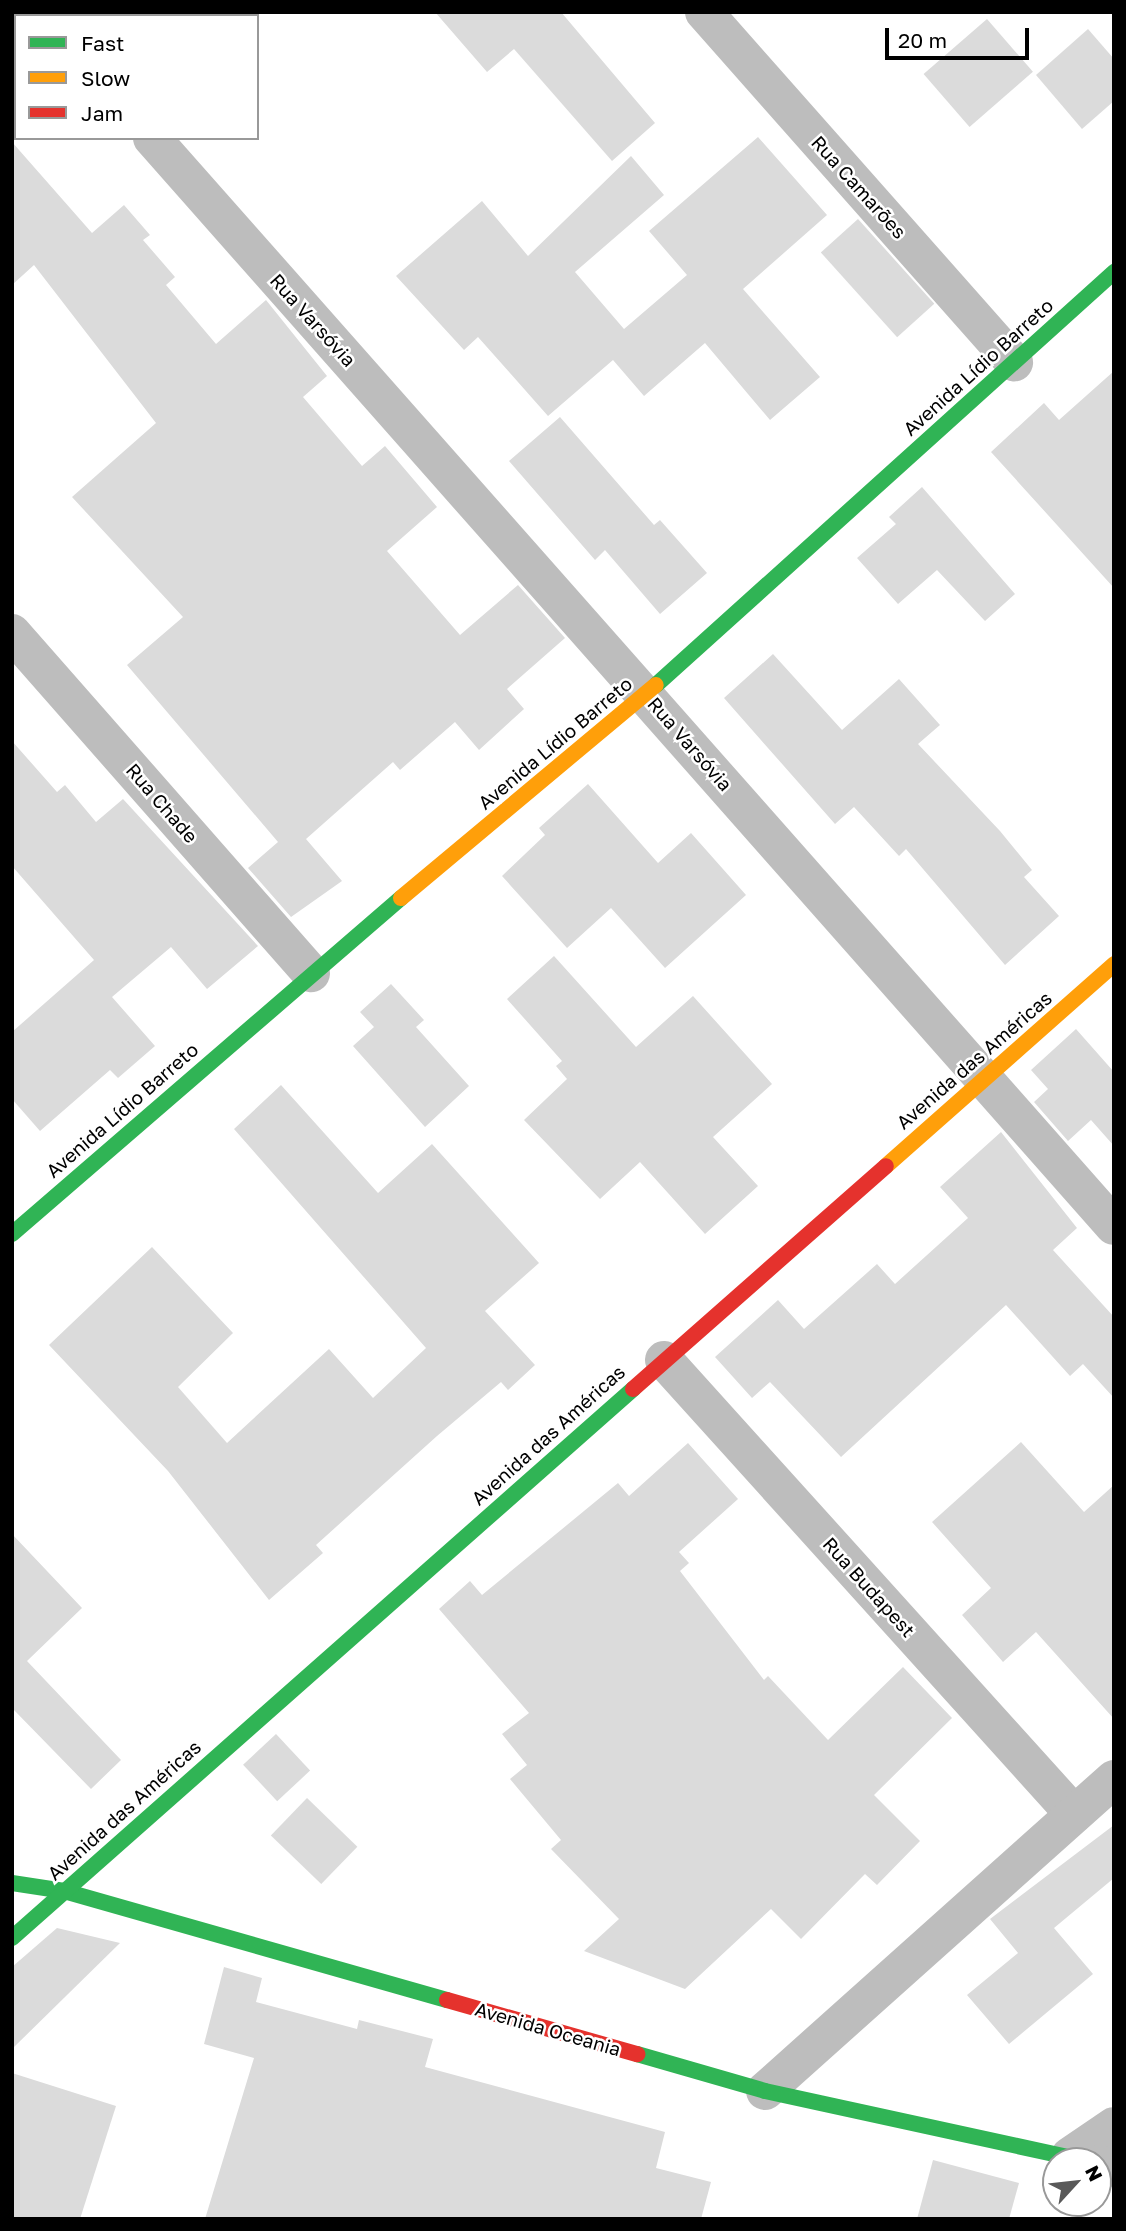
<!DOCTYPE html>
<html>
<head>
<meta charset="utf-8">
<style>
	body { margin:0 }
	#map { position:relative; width:1126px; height:2231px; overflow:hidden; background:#fff; font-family:"Golos Text",sans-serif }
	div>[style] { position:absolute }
	.building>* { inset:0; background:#dbdbdb; transform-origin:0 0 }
	.street>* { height:38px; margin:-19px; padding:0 19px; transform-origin:19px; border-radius:19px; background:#bdbdbd }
	.fast>* { height:16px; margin:-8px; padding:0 8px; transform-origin:8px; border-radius:8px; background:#30b455 }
	.slow>* { height:16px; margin:-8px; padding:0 8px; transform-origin:8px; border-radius:8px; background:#ff9f0a }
	.jam>* { height:16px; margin:-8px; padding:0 8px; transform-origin:8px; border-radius:8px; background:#e5322d }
	span { translate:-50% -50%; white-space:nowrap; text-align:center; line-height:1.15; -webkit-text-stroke:5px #fff; paint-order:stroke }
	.street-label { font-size:19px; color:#000 }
	.frame { position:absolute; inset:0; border:14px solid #000; pointer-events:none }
	.legend { position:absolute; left:14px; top:14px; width:245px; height:126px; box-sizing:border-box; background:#fff; border:2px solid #999; margin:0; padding:9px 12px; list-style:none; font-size:21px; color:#000 }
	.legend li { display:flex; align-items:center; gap:14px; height:35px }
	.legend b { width:35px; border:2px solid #999 }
	.north { position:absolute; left:1042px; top:2147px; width:70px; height:70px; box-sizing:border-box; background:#fff; border:2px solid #999; border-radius:50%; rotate:63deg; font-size:19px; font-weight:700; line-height:28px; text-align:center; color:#000 }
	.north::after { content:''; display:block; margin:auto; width:24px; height:32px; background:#595959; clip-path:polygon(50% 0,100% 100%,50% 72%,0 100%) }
	.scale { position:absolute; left:885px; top:28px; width:144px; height:32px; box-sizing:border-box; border:4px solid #000; border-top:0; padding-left:9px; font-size:21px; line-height:24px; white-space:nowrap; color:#000; -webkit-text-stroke:5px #fff; paint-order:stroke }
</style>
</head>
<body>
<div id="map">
	<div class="building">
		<div style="clip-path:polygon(435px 12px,561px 12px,655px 123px,612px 161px,514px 49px,487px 72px)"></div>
		<div style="left:987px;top:19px;width:70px;height:84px;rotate:49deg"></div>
		<div style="clip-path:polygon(1088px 29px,1114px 59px,1114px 101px,1082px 129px,1036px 75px)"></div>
		<div style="clip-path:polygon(758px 137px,827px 215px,743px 289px,820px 377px,770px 420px,705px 343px,644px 396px,613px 360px,548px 416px,478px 337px,464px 350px,396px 276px,482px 201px,528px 256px,631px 156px,664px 195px,575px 272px,624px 329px,687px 275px,649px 231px)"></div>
		<div style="clip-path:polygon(12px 142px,92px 233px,124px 205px,150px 235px,143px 240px,175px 277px,166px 285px,216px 344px,266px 300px,327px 376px,303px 397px,362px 466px,385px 446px,437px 507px,387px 551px,460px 635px,518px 585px,565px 638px,507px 689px,524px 709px,479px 750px,455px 722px,400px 770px,393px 762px,306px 839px,342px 881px,291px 917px,248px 868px,278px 842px,127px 665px,183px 617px,72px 497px,156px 423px,34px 265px,12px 285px)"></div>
		<div style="left:858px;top:219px;width:114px;height:50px;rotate:48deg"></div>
		<div style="clip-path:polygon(1114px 371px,1114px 588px,991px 452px,1044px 403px,1059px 420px)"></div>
		<div style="clip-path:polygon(560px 417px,654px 525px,660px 520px,707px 573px,660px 614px,605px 550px,595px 560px,509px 461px)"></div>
		<div style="clip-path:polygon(922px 487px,1015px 594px,985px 621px,937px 570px,898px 604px,857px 558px,896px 524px,889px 517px)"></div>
		<div style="clip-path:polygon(773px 654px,842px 730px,899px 679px,940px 725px,918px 744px,1000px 831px,1032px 870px,1024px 877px,1059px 916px,1005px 965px,906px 849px,899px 856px,854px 807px,835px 824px,724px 698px)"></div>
		<div style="clip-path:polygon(12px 741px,57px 792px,65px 785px,96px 822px,123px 799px,258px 946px,207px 989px,171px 947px,112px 997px,155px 1046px,118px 1078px,110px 1070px,40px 1131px,12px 1099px,12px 1032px,94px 960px,12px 866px)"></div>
		<div style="clip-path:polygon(588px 784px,658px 863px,691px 833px,746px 895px,665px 968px,611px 908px,567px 948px,502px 876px,545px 835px,539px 828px)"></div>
		<div style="clip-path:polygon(554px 956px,636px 1047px,693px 996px,772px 1084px,713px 1137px,758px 1186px,705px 1234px,640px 1162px,600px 1199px,524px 1120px,567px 1079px,556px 1066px,562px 1061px,507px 999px)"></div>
		<div style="clip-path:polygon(391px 984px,424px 1020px,416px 1027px,469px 1086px,425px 1127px,353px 1046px,374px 1027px,360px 1012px)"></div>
		<div style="clip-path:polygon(1076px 1029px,1114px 1072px,1114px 1146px,1091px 1120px,1068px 1141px,1034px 1102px,1048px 1089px,1031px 1070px)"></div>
		<div style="clip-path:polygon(281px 1085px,378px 1193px,432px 1144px,539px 1263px,485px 1311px,535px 1365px,508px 1390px,501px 1382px,437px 1436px,316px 1545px,323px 1553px,269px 1600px,168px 1471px,49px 1345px,152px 1247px,233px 1333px,178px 1387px,227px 1443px,329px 1349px,373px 1398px,426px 1348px,234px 1129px)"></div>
		<div style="clip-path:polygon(1001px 1132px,1077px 1228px,1053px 1250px,1114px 1317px,1114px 1398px,1083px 1364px,1070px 1376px,1006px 1305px,841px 1457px,770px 1382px,752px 1398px,715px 1357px,778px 1300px,804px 1329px,877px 1264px,895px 1284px,968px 1218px,940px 1187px)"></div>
		<div style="clip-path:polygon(1021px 1442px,1084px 1512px,1114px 1485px,1114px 1719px,1036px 1632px,1003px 1662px,962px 1615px,991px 1588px,932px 1522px)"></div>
		<div style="clip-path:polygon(688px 1443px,738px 1499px,679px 1552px,689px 1563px,680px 1571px,764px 1680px,768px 1676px,828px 1740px,903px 1667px,952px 1718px,874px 1795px,920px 1841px,877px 1885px,865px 1874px,801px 1939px,771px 1909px,685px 1989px,584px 1951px,619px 1919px,551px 1849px,561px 1840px,510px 1779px,527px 1765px,502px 1734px,529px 1713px,439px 1609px,470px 1581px,482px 1595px,618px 1483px,629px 1496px)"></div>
		<div style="clip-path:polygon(12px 1534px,82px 1608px,27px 1661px,121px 1760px,91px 1789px,12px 1708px)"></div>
		<div style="left:276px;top:1734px;width:50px;height:45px;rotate:47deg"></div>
		<div style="left:307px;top:1798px;width:70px;height:52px;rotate:44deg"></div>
		<div style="clip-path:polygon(1114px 1825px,1114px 1878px,1054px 1928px,1093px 1974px,1009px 2044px,967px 1995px,1018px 1953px,990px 1919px)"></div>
		<div style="clip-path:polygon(57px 1928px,120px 1943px,12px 2049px,12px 1967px)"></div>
		<div style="clip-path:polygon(224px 1967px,262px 1978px,256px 2002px,357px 2029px,359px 2020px,433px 2039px,425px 2067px,665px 2132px,656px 2168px,711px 2182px,701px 2219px,205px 2219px,254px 2058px,204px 2044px)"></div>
		<div style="clip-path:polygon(12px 2073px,116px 2106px,80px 2219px,12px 2219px)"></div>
		<div style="clip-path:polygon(933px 2160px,1019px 2183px,1009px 2219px,917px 2219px)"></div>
	</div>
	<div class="street">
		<div style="left:40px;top:12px;width:5px;rotate:53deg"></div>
		<div style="left:704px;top:12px;width:468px;rotate:48.5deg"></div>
		<div style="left:152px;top:138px;width:1452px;rotate:48.52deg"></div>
		<div style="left:12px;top:633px;width:453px;rotate:48.7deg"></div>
		<div style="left:664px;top:1360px;width:612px;rotate:47.92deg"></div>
		<div style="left:765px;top:2091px;width:468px;rotate:-41.8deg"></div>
		<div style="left:1070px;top:2156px;width:53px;rotate:-34.3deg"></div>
		<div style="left:1098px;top:2164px;width:16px;rotate:14deg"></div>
	</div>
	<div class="fast">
		<div style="left:656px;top:685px;width:617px;rotate:-42.04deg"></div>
		<div style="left:12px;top:1234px;width:514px;rotate:-40.82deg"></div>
		<div style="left:12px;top:1883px;width:53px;rotate:8.7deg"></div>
		<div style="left:64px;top:1891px;width:398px;rotate:15.9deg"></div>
		<div style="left:12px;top:1938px;width:829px;rotate:-41.48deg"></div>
		<div style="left:637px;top:2054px;width:133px;rotate:16.1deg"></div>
		<div style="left:765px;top:2091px;width:330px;rotate:12.3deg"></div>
	</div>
	<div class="slow">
		<div style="left:401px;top:898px;width:332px;rotate:-39.9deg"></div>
		<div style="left:886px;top:1166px;width:305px;rotate:-41.5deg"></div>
	</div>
	<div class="jam">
		<div style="left:633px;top:1389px;width:337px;rotate:-41.4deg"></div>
		<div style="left:447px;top:2000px;width:198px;rotate:15.9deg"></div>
	</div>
	<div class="street-label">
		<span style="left:859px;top:187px;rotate:48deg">Rua Camarões</span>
		<span style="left:313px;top:320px;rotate:48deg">Rua Varsóvia</span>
		<span style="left:978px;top:367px;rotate:-42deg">Avenida Lídio Barreto</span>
		<span style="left:555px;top:743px;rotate:-40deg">Avenida Lídio Barreto</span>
		<span style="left:690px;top:744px;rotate:49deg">Rua Varsóvia</span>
		<span style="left:162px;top:803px;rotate:49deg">Rua Chade</span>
		<span style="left:974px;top:1060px;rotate:-41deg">Avenida das Américas</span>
		<span style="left:122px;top:1110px;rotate:-41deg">Avenida Lídio Barreto</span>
		<span style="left:548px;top:1435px;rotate:-42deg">Avenida das Américas</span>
		<span style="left:869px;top:1587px;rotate:48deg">Rua Budapest</span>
		<span style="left:124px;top:1810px;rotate:-42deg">Avenida das Américas</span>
		<span style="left:548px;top:2029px;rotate:16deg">Avenida Oceania</span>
	</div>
	<div class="frame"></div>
	<ul class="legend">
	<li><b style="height:9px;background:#30b455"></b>Fast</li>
	<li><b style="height:9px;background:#ff9f0a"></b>Slow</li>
	<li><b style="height:9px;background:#e5322d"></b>Jam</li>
	</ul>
	<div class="north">N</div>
	<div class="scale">20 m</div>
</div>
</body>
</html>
